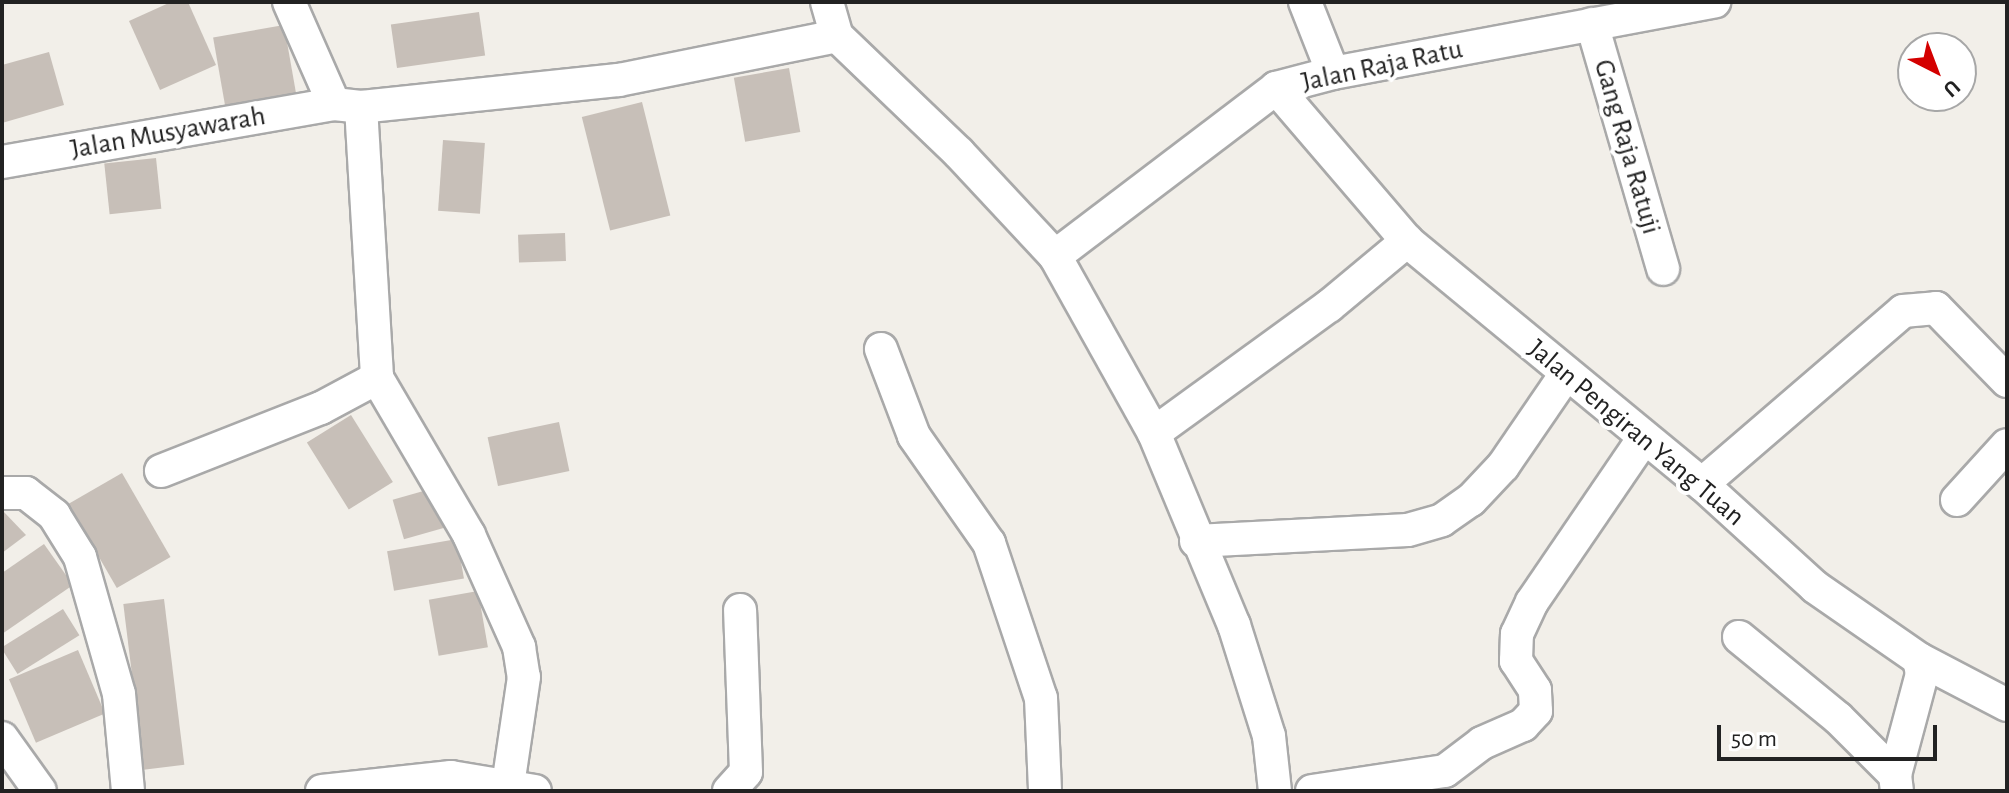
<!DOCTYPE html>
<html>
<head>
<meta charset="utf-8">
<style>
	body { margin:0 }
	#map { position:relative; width:2009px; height:793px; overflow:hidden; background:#f2efe9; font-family:"Alegreya Sans",sans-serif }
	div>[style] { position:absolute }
	.building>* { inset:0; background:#c7bfb8; transform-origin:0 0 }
	.roads { filter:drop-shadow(2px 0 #a9a9a9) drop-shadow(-2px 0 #a9a9a9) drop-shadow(0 2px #a9a9a9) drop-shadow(0 -2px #a9a9a9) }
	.street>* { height:32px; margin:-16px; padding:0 16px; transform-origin:16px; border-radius:16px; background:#fff }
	span { translate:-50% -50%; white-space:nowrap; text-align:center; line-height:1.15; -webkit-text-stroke:8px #fff; paint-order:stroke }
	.street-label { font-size:28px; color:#222 }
	.frame { position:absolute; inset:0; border:4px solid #222; pointer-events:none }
	.north { position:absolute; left:1897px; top:32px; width:80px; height:80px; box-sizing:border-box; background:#fff; border:2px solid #a7a7a7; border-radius:50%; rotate:138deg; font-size:22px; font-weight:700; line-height:32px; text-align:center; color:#222 }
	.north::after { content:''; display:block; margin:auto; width:28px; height:36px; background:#d40000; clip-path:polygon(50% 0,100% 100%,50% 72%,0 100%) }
	.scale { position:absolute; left:1717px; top:725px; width:220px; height:36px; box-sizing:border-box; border:4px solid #222; border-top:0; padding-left:10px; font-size:24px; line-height:28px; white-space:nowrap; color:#222; -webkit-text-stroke:6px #fff; paint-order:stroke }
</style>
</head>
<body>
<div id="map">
	<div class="building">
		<div style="clip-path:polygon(171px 2px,188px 2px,216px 65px,160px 90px,129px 21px)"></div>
		<div style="left:479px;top:12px;width:44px;height:89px;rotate:82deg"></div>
		<div style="left:284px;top:25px;width:79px;height:72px;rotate:80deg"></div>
		<div style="clip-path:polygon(49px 52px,64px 105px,2px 123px,2px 65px)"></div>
		<div style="left:789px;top:68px;width:65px;height:56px;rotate:80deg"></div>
		<div style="left:642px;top:102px;width:117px;height:62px;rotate:76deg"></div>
		<div style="left:443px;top:140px;width:42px;height:71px;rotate:4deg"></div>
		<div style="left:156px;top:158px;width:51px;height:52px;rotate:84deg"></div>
		<div style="left:565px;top:233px;width:28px;height:47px;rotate:88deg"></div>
		<div style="left:351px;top:415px;width:79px;height:52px;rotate:58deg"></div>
		<div style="left:559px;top:422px;width:50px;height:73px;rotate:78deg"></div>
		<div style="left:122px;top:473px;width:97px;height:62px;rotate:60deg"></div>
		<div style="left:434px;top:488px;width:41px;height:43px;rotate:74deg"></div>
		<div style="clip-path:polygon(2px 510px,26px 535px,2px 553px)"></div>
		<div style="left:457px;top:539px;width:40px;height:71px;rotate:80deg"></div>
		<div style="clip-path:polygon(44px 544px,73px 585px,2px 634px,2px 573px)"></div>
		<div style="left:478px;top:591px;width:57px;height:50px;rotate:80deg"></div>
		<div style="left:164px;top:599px;width:167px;height:41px;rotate:83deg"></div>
		<div style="left:63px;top:609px;width:31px;height:73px;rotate:58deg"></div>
		<div style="left:78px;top:650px;width:69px;height:75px;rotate:67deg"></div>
	</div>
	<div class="roads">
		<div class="street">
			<div style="left:289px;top:2px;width:111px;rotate:66.2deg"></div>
			<div style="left:334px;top:104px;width:27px;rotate:6deg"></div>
			<div style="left:361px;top:107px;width:259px;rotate:-6deg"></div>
			<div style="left:619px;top:80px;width:222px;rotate:-11.4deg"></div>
			<div style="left:837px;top:36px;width:169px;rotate:43.8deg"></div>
			<div style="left:959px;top:153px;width:141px;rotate:47deg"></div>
			<div style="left:1055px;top:256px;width:203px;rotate:60.8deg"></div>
			<div style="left:1154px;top:433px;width:208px;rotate:67.4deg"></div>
			<div style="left:1234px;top:625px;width:116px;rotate:72.5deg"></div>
			<div style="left:1269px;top:736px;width:55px;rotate:83.8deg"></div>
			<div style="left:827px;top:2px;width:35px;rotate:74deg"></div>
			<div style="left:1305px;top:2px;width:76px;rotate:68.5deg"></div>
			<div style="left:1592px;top:24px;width:255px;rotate:73.8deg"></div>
			<div style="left:1276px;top:88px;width:201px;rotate:49.4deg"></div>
			<div style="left:1407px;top:241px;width:382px;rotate:39.5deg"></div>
			<div style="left:1702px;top:484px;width:153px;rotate:42.3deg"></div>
			<div style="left:1815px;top:587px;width:126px;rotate:34.7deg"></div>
			<div style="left:1919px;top:659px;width:15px;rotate:79deg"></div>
			<div style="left:1922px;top:674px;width:105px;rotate:105deg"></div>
			<div style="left:1895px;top:775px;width:16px;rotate:83deg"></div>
			<div style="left:361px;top:107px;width:271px;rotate:86.6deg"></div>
			<div style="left:377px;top:378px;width:182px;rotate:59.6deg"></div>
			<div style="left:469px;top:535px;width:123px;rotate:65.9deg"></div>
			<div style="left:519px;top:647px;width:30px;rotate:81deg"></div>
			<div style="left:524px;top:677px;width:109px;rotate:98.4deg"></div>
			<div style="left:2px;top:162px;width:337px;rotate:-9.9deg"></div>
			<div style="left:1055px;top:256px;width:278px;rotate:-37.2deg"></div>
			<div style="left:1276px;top:88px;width:59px;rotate:-14.7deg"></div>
			<div style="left:1333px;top:73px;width:388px;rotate:-10.6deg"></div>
			<div style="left:881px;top:349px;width:93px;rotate:69.2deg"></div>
			<div style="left:914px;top:436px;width:131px;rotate:55deg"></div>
			<div style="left:989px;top:543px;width:163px;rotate:71.5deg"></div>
			<div style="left:1041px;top:698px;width:93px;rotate:87.5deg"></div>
			<div style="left:1154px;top:433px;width:216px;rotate:-36deg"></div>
			<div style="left:1329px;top:306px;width:102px;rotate:-39.8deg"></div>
			<div style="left:161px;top:471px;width:172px;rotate:-21.5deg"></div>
			<div style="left:321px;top:408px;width:64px;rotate:-28.2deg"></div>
			<div style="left:1702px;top:484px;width:265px;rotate:-40.7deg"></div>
			<div style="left:1903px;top:311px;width:33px;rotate:-5deg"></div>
			<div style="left:1936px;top:308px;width:102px;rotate:45.8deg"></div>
			<div style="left:2px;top:493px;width:24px"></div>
			<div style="left:26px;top:493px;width:36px;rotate:38deg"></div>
			<div style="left:54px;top:515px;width:49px;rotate:58.2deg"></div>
			<div style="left:80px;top:557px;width:142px;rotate:74.1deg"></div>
			<div style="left:119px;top:694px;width:97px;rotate:84.7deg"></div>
			<div style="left:1957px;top:500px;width:74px;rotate:-47.7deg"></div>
			<div style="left:1196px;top:541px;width:212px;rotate:-3deg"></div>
			<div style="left:1408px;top:530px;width:35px;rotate:-16deg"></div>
			<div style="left:1442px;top:520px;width:35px;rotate:-35deg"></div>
			<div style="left:1471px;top:500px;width:47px;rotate:-46.7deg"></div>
			<div style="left:1503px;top:466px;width:112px;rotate:-55.6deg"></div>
			<div style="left:1739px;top:637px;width:128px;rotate:39.3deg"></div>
			<div style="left:1838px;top:718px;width:81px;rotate:45deg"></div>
			<div style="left:1919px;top:659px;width:99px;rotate:27.6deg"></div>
			<div style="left:2px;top:738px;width:65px;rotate:54.4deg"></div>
			<div style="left:322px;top:791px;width:130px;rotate:-6.2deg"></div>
			<div style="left:451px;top:777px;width:85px;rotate:9.5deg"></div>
			<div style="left:729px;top:791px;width:25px;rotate:-48deg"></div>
			<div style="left:746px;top:772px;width:162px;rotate:-92.1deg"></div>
			<div style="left:1312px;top:791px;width:134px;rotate:-8.6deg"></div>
			<div style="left:1445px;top:771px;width:46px;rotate:-37.1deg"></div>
			<div style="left:1482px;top:743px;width:45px;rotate:-23.7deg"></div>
			<div style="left:1523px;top:725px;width:19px;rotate:-47deg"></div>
			<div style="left:1536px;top:711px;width:21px;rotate:-93deg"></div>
			<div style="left:1535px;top:690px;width:35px;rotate:-123deg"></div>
			<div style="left:1516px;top:661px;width:27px;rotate:-88deg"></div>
			<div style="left:1517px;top:634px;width:35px;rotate:-65deg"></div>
			<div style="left:1532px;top:602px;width:199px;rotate:-55.7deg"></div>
		</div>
	</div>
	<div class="street-label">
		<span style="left:1382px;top:66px;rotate:-12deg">Jalan Raja Ratu</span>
		<span style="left:168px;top:133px;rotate:-10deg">Jalan Musyawarah</span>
		<span style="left:1627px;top:147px;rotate:74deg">Gang Raja Ratuji</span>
		<span style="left:1636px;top:433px;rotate:40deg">Jalan Pengiran Yang Tuan</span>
	</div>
	<div class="frame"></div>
	<div class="north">U</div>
	<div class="scale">50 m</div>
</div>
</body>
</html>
